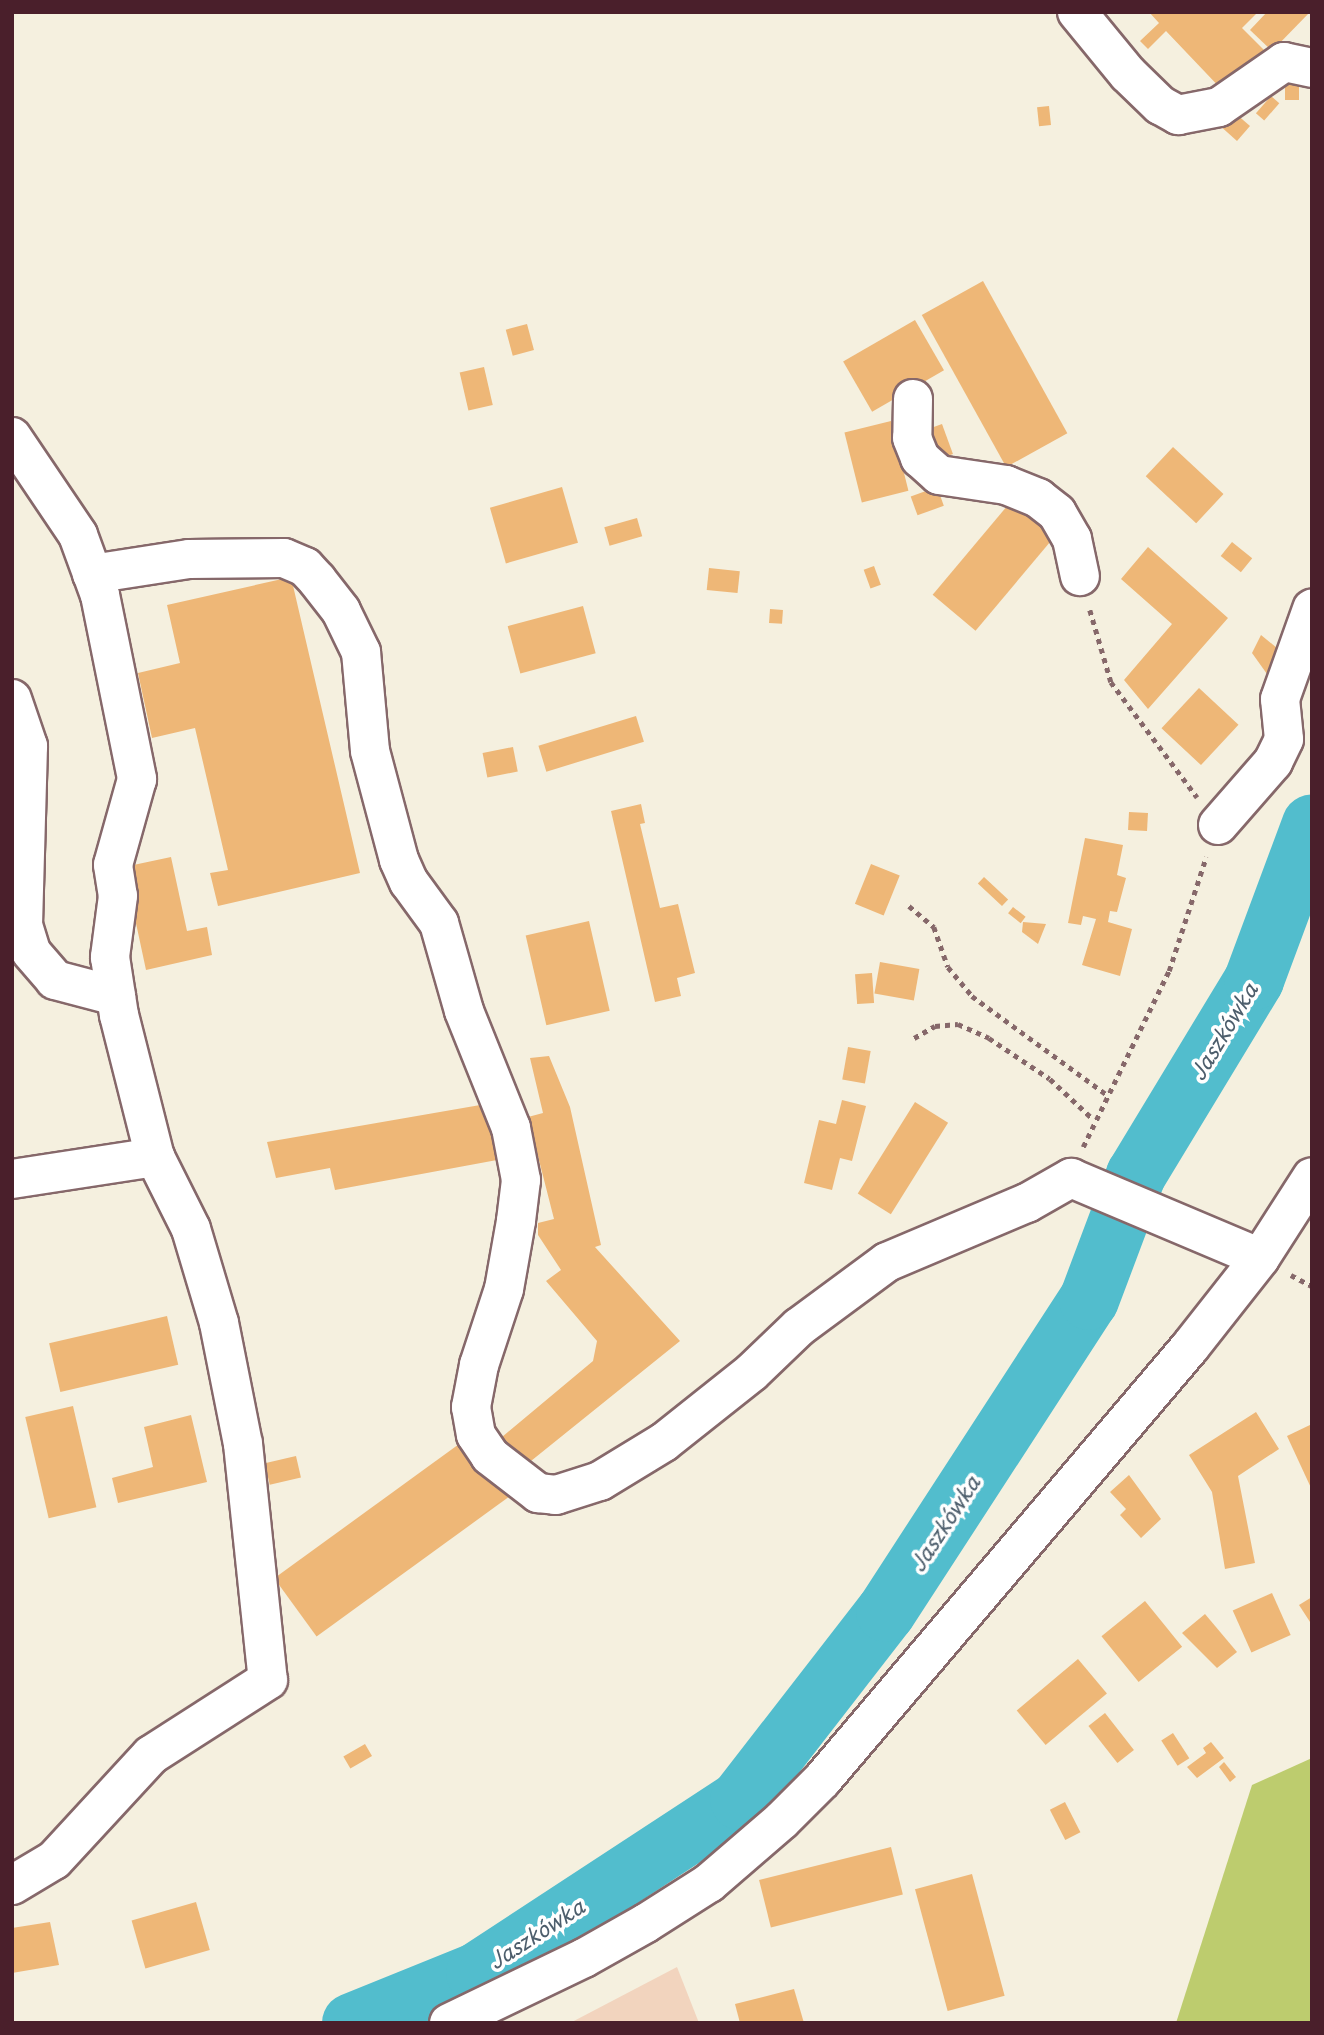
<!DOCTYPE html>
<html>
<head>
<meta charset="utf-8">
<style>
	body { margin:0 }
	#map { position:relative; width:1324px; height:2035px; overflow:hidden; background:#f5f0df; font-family:"Playpen Sans",sans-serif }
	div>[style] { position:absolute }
	.built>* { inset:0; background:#f2d4be }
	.green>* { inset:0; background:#bdcc6e }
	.stream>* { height:10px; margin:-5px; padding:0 5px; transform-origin:5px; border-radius:5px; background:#52bdcd }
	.river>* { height:60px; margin:-30px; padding:0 30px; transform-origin:30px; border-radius:30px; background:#52bdcd }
	.building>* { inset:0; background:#eeb777; transform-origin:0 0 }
	.path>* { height:4.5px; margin-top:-2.25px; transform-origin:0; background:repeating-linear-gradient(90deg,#86686a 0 5px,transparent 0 10px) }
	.roads { filter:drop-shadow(2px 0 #86686a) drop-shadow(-2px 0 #86686a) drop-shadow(0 2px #86686a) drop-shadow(0 -2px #86686a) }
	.minor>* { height:38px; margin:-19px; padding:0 19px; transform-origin:19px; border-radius:19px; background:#fff }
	span { translate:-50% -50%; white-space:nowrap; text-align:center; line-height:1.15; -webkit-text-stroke:7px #fff; paint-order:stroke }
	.water-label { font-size:21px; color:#4d5e6c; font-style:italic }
	.frame { position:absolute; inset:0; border:14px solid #4a1f2b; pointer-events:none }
</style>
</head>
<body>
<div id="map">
	<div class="built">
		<div style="clip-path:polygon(677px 1967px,699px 2023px,570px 2023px)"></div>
	</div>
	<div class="green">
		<div style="clip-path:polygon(1312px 1758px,1312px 2023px,1176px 2023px,1252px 1785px)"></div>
	</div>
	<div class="stream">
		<div style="left:1298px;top:852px;width:34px;rotate:66deg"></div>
	</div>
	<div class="river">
		<div style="left:352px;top:2023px;width:134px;rotate:-22deg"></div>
		<div style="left:476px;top:1973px;width:316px;rotate:-33.2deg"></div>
		<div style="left:740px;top:1800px;width:238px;rotate:-52.2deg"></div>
		<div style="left:886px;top:1612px;width:372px;rotate:-57deg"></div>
		<div style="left:1089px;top:1300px;width:134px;rotate:-69.4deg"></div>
		<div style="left:1136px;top:1175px;width:228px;rotate:-58.8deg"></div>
		<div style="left:1254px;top:980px;width:166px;rotate:-69.6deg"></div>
	</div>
	<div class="building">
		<div style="clip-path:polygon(1149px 12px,1258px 12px,1242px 28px,1267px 53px,1225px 93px,1166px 31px,1148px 49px,1140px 41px,1159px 23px)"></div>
		<div style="clip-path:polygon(1267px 12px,1310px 12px,1272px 51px,1250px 30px)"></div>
		<div style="left:1285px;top:84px;width:14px;height:16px"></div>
		<div style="left:1271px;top:96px;width:11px;height:23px;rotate:41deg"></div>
		<div style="left:1049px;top:106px;width:19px;height:12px;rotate:84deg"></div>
		<div style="clip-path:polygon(1235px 113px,1250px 126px,1237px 141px,1218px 124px)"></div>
		<div style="left:983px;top:281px;width:174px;height:70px;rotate:61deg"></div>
		<div style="left:915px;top:320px;width:58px;height:83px;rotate:60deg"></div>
		<div style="left:527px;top:324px;width:27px;height:22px;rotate:75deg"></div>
		<div style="left:484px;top:367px;width:39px;height:25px;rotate:77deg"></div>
		<div style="left:891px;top:421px;width:72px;height:48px;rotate:76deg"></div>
		<div style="left:942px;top:424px;width:32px;height:19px;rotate:70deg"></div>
		<div style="left:1173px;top:447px;width:69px;height:40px;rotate:43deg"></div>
		<div style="left:562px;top:487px;width:58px;height:75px;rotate:74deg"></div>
		<div style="left:937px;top:487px;width:20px;height:28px;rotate:70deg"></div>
		<div style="left:1013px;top:499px;width:56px;height:125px;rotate:40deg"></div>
		<div style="left:637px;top:518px;width:19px;height:34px;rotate:74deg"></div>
		<div style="left:1232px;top:542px;width:26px;height:18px;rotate:39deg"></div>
		<div style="clip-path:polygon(1148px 547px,1228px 618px,1148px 709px,1124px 680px,1172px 624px,1121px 579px)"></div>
		<div style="left:874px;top:566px;width:20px;height:11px;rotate:70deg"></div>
		<div style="left:709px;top:568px;width:31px;height:22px;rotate:6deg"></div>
		<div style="clip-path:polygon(291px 577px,360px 873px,218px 906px,210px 873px,228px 870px,195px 728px,152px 738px,138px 673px,180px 663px,167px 605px)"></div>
		<div style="left:583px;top:606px;width:49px;height:78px;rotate:75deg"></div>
		<div style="left:770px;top:609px;width:13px;height:14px;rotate:4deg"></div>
		<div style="clip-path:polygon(1261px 635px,1288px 657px,1277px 688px,1252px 653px)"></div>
		<div style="left:1199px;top:688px;width:54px;height:55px;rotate:43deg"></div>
		<div style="left:636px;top:716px;width:27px;height:102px;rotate:73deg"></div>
		<div style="left:513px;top:747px;width:25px;height:31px;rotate:79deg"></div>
		<div style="clip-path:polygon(641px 804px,645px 823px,640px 824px,660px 908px,678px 904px,695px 973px,677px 978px,681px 996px,655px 1002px,611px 811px)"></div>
		<div style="left:1129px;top:812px;width:19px;height:18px;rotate:3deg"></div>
		<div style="clip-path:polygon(1085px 838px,1123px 845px,1117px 875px,1126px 878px,1117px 912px,1110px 911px,1108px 922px,1132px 929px,1120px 976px,1082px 965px,1096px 919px,1083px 916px,1081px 925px,1068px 923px)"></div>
		<div style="clip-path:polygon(171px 857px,187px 931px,207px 927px,212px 955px,146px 970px,124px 867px)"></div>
		<div style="left:871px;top:864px;width:31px;height:43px;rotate:22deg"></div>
		<div style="left:984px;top:877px;width:33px;height:9px;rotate:43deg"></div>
		<div style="left:1013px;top:907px;width:16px;height:8px;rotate:38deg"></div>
		<div style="left:589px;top:921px;width:92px;height:65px;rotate:77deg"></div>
		<div style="clip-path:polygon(1023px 922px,1046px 924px,1038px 944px,1022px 932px)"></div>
		<div style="left:880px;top:962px;width:40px;height:32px;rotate:10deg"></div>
		<div style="left:872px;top:973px;width:30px;height:17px;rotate:86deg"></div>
		<div style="left:848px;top:1047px;width:23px;height:33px;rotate:10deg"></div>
		<div style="clip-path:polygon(549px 1056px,570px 1107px,601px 1245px,595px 1247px,680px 1341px,526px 1465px,502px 1437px,593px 1361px,597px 1341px,546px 1281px,561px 1270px,538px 1235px,538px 1223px,554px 1219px,528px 1117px,543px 1113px,530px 1058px)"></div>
		<div style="clip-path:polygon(842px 1100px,866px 1106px,852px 1161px,840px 1158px,832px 1190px,804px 1183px,819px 1120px,836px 1124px)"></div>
		<div style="left:915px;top:1102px;width:39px;height:108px;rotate:32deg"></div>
		<div style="clip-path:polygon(486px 1104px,497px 1160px,335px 1190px,330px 1168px,276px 1178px,267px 1142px)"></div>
		<div style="left:167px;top:1316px;width:50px;height:121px;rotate:77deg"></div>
		<div style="left:73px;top:1406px;width:104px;height:49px;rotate:77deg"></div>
		<div style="clip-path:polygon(1256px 1412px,1279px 1449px,1238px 1476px,1255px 1563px,1225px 1569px,1212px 1492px,1189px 1455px)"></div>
		<div style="clip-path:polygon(191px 1415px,207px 1482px,118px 1503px,112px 1478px,153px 1467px,144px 1427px)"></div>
		<div style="clip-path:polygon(1312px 1424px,1312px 1490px,1287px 1436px)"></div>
		<div style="left:466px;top:1439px;width:72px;height:237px;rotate:54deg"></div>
		<div style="left:296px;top:1456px;width:22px;height:32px;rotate:77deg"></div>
		<div style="clip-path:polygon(1129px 1475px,1161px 1519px,1141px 1538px,1120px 1515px,1126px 1509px,1110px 1492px)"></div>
		<div style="left:1272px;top:1593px;width:46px;height:43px;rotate:66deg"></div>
		<div style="clip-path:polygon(1312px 1597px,1312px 1625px,1299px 1605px)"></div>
		<div style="left:1145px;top:1601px;width:59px;height:56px;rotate:51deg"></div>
		<div style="clip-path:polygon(1205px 1614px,1237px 1652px,1217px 1668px,1182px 1633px)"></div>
		<div style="left:1078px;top:1659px;width:45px;height:80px;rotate:50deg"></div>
		<div style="left:1105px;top:1713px;width:47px;height:21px;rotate:52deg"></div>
		<div style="left:1173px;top:1733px;width:30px;height:14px;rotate:57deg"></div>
		<div style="clip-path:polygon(1211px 1742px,1224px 1758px,1197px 1778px,1187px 1767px,1206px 1753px,1203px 1748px)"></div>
		<div style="left:365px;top:1744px;width:14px;height:25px;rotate:60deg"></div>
		<div style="clip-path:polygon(1224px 1762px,1236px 1777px,1230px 1782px,1219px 1767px)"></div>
		<div style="left:1065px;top:1802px;width:34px;height:17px;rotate:63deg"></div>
		<div style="left:891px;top:1847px;width:49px;height:136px;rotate:76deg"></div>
		<div style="left:972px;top:1874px;width:126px;height:59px;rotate:75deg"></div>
		<div style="left:196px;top:1902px;width:50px;height:67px;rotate:74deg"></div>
		<div style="clip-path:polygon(50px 1922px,59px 1965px,12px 1973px,12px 1928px)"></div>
		<div style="clip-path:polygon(794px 1989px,804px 2023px,740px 2023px,735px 2004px)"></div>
	</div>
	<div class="path">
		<div style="left:1090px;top:610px;width:75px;rotate:73.7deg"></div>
		<div style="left:1111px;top:682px;width:144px;rotate:53.2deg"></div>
		<div style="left:909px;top:906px;width:33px;rotate:40deg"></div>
		<div style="left:934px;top:927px;width:42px;rotate:70.7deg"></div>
		<div style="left:948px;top:967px;width:38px;rotate:50deg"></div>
		<div style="left:972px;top:996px;width:166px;rotate:36.2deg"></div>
		<div style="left:914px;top:1038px;width:24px;rotate:-30deg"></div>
		<div style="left:935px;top:1026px;width:23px;rotate:-5deg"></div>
		<div style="left:958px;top:1024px;width:34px;rotate:24deg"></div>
		<div style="left:989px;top:1038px;width:73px;rotate:33.9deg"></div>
		<div style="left:1050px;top:1079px;width:59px;rotate:42.9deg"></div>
		<div style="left:1083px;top:1147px;width:196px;rotate:-64deg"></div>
		<div style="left:1169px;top:971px;width:120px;rotate:-72deg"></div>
		<div style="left:1291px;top:1275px;width:24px;rotate:28deg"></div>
	</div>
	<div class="roads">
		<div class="minor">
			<div style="left:1077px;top:12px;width:80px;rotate:50.6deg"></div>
			<div style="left:1128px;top:74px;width:45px;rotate:44.1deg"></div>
			<div style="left:1160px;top:105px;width:21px;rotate:29deg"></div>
			<div style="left:1178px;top:115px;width:42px;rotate:-11deg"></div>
			<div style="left:1219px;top:107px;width:79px;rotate:-34.7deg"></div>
			<div style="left:1284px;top:62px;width:29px;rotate:12deg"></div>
			<div style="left:913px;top:399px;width:39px;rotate:91deg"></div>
			<div style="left:912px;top:438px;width:22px;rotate:68deg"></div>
			<div style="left:920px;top:458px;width:25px;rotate:42deg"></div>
			<div style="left:939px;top:475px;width:68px;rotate:8.5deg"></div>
			<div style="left:1006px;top:485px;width:35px;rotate:22deg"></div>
			<div style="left:1038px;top:498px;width:24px;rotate:38deg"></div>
			<div style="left:1057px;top:513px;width:30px;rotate:60deg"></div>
			<div style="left:1072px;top:539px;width:38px;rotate:78deg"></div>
			<div style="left:12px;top:437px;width:118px;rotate:56deg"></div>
			<div style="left:78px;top:535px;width:64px;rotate:69.9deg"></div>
			<div style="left:100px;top:595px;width:188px;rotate:78.6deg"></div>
			<div style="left:137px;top:779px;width:89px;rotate:105.6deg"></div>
			<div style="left:113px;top:865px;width:31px;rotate:81deg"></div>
			<div style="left:118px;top:896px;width:62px;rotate:97.5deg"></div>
			<div style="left:110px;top:957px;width:59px;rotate:81.2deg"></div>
			<div style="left:119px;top:1015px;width:146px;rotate:75.8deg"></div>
			<div style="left:92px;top:574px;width:98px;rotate:-8.8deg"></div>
			<div style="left:189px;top:559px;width:95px;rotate:-0.6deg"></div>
			<div style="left:284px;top:558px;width:23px;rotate:23deg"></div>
			<div style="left:305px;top:567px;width:18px;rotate:47deg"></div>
			<div style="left:317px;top:580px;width:39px;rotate:52deg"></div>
			<div style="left:341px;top:611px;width:46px;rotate:64deg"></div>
			<div style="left:361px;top:652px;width:99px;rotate:84.8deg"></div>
			<div style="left:370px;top:751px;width:113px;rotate:75.1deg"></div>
			<div style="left:399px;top:860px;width:24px;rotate:66deg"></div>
			<div style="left:409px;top:882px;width:51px;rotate:53.8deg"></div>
			<div style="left:439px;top:923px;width:91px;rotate:74.1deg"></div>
			<div style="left:464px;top:1011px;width:126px;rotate:68.1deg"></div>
			<div style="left:511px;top:1128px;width:53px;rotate:79.1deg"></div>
			<div style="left:521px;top:1180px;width:41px;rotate:97deg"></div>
			<div style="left:516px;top:1221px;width:69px;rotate:100deg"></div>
			<div style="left:504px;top:1289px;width:80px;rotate:108.2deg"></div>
			<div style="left:479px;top:1365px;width:43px;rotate:100.8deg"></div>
			<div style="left:471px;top:1407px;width:28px;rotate:80deg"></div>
			<div style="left:476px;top:1435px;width:25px;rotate:56deg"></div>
			<div style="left:490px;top:1456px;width:61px;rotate:37.6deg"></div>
			<div style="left:538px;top:1493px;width:18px;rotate:6deg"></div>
			<div style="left:556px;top:1495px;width:46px;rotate:-17.7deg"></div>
			<div style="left:600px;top:1481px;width:75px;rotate:-31.4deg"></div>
			<div style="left:664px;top:1442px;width:112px;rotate:-38.5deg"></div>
			<div style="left:752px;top:1372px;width:65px;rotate:-43.8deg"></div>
			<div style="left:799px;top:1327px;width:109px;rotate:-36.5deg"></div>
			<div style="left:887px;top:1262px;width:152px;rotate:-22.9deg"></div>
			<div style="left:1027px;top:1203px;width:51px;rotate:-29.6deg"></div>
			<div style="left:1071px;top:1178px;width:205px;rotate:22.9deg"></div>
			<div style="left:12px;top:699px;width:50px;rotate:71.2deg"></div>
			<div style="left:28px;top:746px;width:179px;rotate:91.6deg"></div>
			<div style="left:23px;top:925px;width:28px;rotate:73deg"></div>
			<div style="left:31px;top:952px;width:37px;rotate:49deg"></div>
			<div style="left:55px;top:980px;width:63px;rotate:14.7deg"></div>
			<div style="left:1218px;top:825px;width:84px;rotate:-48.9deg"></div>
			<div style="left:1273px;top:762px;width:25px;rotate:-64deg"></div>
			<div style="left:1284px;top:739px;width:40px;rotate:-95.7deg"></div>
			<div style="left:1280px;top:699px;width:96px;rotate:-70.4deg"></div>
			<div style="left:12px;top:1179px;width:145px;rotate:-8.7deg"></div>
			<div style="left:155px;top:1157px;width:80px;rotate:63.4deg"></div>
			<div style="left:191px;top:1229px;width:98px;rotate:73.4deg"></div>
			<div style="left:219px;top:1323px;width:123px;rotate:78.8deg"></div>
			<div style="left:243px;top:1444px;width:237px;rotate:84deg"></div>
			<div style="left:268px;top:1680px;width:139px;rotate:147.3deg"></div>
			<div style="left:151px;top:1755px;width:143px;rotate:132.7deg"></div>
			<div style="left:54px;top:1860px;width:49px;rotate:149.2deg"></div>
			<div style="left:449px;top:2023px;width:150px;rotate:-25.7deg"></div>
			<div style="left:584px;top:1958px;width:71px;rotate:-29.4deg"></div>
			<div style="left:646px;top:1923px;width:75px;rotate:-32.4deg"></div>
			<div style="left:709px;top:1883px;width:96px;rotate:-40.8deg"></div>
			<div style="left:782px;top:1820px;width:57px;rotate:-45deg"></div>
			<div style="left:822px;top:1780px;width:568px;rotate:-49.64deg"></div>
			<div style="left:1190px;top:1347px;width:113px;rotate:-51.8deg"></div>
			<div style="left:1260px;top:1258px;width:96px;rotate:-57.3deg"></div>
		</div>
	</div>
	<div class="water-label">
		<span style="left:1223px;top:1031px;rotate:-59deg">Jaszkówka</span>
		<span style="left:944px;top:1523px;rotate:-57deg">Jaszkówka</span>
		<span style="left:536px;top:1933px;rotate:-33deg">Jaszkówka</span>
	</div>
	<div class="frame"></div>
</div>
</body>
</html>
